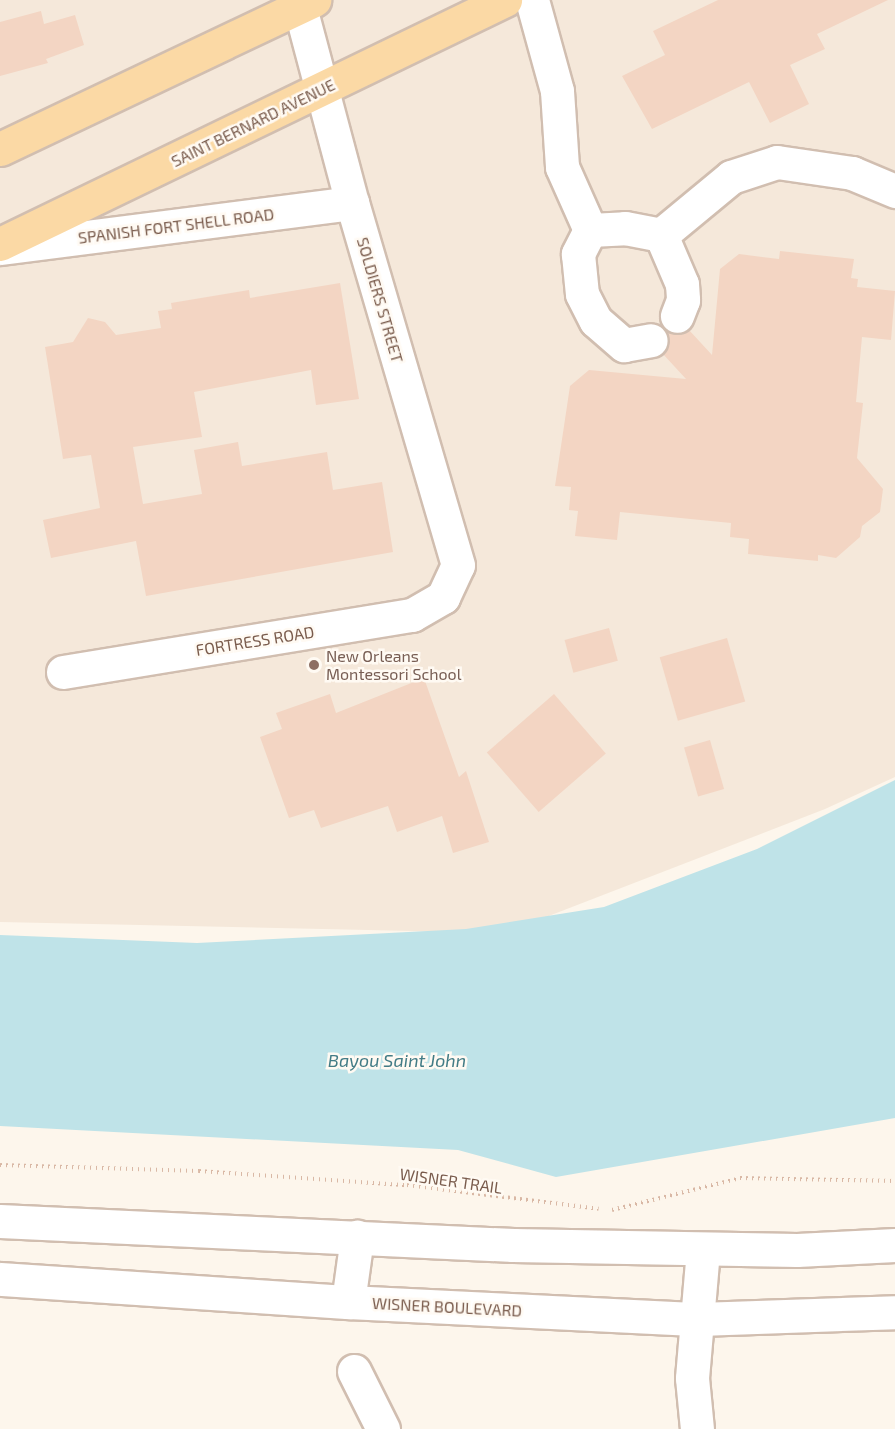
<!DOCTYPE html>
<html>
<head>
<meta charset="utf-8">
<style>
	body { margin:0 }
	#map { position:relative; width:895px; height:1429px; overflow:hidden; background:#fdf6ec; font-family:"Exo 2",sans-serif }
	div>[style] { position:absolute }
	.residential>* { inset:0; background:#f5e8da }
	.water>* { inset:0; background:#bfe3e8 }
	.building>* { inset:0; background:#f3d5c3; transform-origin:0 0 }
	.path>* { height:4px; margin-top:-2px; transform-origin:0; background:repeating-linear-gradient(90deg,#d9b8a5 0 1.5px,transparent 0 6px) }
	.roads { filter:drop-shadow(2px 0 #d1beb0) drop-shadow(-2px 0 #d1beb0) drop-shadow(0 2px #d1beb0) drop-shadow(0 -2px #d1beb0) }
	.minor>* { height:33px; margin:-16.5px; padding:0 16.5px; transform-origin:16.5px; border-radius:16.5px; background:#fff }
	.major>* { height:33px; margin:-16.5px; padding:0 16.5px; transform-origin:16.5px; border-radius:16.5px; background:#fbd9a5 }
	.dots>* { width:16px; height:16px; translate:-50% -50%; box-sizing:border-box; border:3px solid #fffaf3; border-radius:50% }
	span { translate:-50% -50%; white-space:nowrap; text-align:center; line-height:1.15; -webkit-text-stroke:5px #fffaf3; paint-order:stroke }
	.street-label { font-size:16px; color:#7a5c4d }
	.education-label { font-size:16px; color:#785e54 }
	.left { translate:0 -50%; text-align:left }
	.water-label { font-size:18px; color:#437c86; font-style:italic }
</style>
</head>
<body>
<div id="map">
	<div class="residential">
		<div style="clip-path:polygon(0 0,895px 0,895px 777px,825px 809px,505px 933px,0 922px)"></div>
	</div>
	<div class="water">
		<div style="clip-path:polygon(895px 780px,895px 1118px,556px 1177px,458px 1150px,0 1126px,0 935px,197px 943px,466px 929px,604px 907px,757px 849px)"></div>
	</div>
	<div class="building">
		<div style="clip-path:polygon(718px 0,888px 0,817px 34px,825px 49px,790px 65px,809px 104px,770px 123px,749px 82px,652px 129px,622px 76px,665px 55px,653px 31px)"></div>
		<div style="clip-path:polygon(41px 11px,44px 24px,75px 15px,84px 45px,46px 59px,48px 63px,0 76px,0 22px)"></div>
		<div style="clip-path:polygon(780px 251px,854px 259px,851px 278px,858px 279px,857px 287px,895px 291px,891px 340px,862px 337px,856px 402px,863px 403px,857px 458px,883px 489px,880px 512px,862px 526px,860px 537px,836px 558px,818px 555px,818px 561px,748px 554px,749px 539px,730px 537px,731px 523px,620px 512px,617px 540px,575px 536px,578px 511px,569px 510px,571px 487px,555px 486px,570px 386px,589px 370px,686px 379px,663px 354px,669px 346px,667px 331px,679px 335px,689px 330px,712px 355px,720px 269px,739px 254px,779px 259px)"></div>
		<div style="clip-path:polygon(340px 283px,359px 399px,316px 405px,311px 370px,194px 392px,202px 437px,133px 447px,143px 504px,202px 494px,194px 450px,238px 442px,242px 466px,327px 452px,333px 490px,382px 482px,393px 552px,146px 596px,136px 541px,51px 558px,43px 520px,100px 508px,91px 455px,63px 459px,45px 347px,73px 342px,88px 318px,105px 322px,116px 335px,161px 328px,158px 311px,172px 309px,171px 303px,249px 290px,250px 298px)"></div>
		<div style="left:609px;top:628px;width:34px;height:46px;rotate:75deg"></div>
		<div style="left:727px;top:638px;width:66px;height:70px;rotate:74deg"></div>
		<div style="clip-path:polygon(424px 678px,459px 777px,466px 771px,489px 842px,453px 853px,442px 816px,397px 832px,388px 806px,321px 828px,314px 810px,289px 818px,260px 737px,282px 729px,276px 713px,330px 694px,336px 713px)"></div>
		<div style="left:554px;top:694px;width:79px;height:89px;rotate:49deg"></div>
		<div style="left:710px;top:740px;width:51px;height:27px;rotate:74deg"></div>
	</div>
	<div class="path">
		<div style="left:0;top:1165px;width:199px;rotate:1.7deg"></div>
		<div style="left:199px;top:1171px;width:208px;rotate:3.9deg"></div>
		<div style="left:407px;top:1185px;width:193px;rotate:7.1deg"></div>
		<div style="left:612px;top:1210px;width:132px;rotate:-14deg"></div>
		<div style="left:740px;top:1178px;width:155px;rotate:1.1deg"></div>
	</div>
	<div class="roads">
		<div class="minor">
			<div style="left:532px;top:0;width:94px;rotate:74.6deg"></div>
			<div style="left:557px;top:91px;width:76px;rotate:86.2deg"></div>
			<div style="left:562px;top:167px;width:69px;rotate:66deg"></div>
			<div style="left:590px;top:230px;width:35px;rotate:-3deg"></div>
			<div style="left:625px;top:228px;width:37px;rotate:11deg"></div>
			<div style="left:661px;top:235px;width:91px;rotate:-39.6deg"></div>
			<div style="left:731px;top:177px;width:48px;rotate:-18.1deg"></div>
			<div style="left:777px;top:162px;width:76px;rotate:8.3deg"></div>
			<div style="left:852px;top:173px;width:47px;rotate:22.7deg"></div>
			<div style="left:590px;top:230px;width:27px;rotate:117deg"></div>
			<div style="left:578px;top:254px;width:40px;rotate:84.3deg"></div>
			<div style="left:582px;top:294px;width:30px;rotate:63deg"></div>
			<div style="left:596px;top:321px;width:37px;rotate:41deg"></div>
			<div style="left:624px;top:345px;width:27px;rotate:-10deg"></div>
			<div style="left:661px;top:235px;width:53px;rotate:66.8deg"></div>
			<div style="left:682px;top:284px;width:16px;rotate:86deg"></div>
			<div style="left:683px;top:300px;width:17px;rotate:111deg"></div>
			<div style="left:0;top:248px;width:355px;rotate:-7.3deg"></div>
			<div style="left:63px;top:672px;width:354px;rotate:-9.3deg"></div>
			<div style="left:412px;top:615px;width:36px;rotate:-30deg"></div>
			<div style="left:443px;top:597px;width:35px;rotate:-65deg"></div>
			<div style="left:458px;top:565px;width:377px;rotate:-106.3deg"></div>
			<div style="left:352px;top:203px;width:210px;rotate:-104.9deg"></div>
			<div style="left:0;top:1221px;width:514px;rotate:2.68deg"></div>
			<div style="left:513px;top:1245px;width:284px;rotate:1deg"></div>
			<div style="left:797px;top:1250px;width:98px;rotate:-2.9deg"></div>
			<div style="left:0;top:1279px;width:349px;rotate:3.8deg"></div>
			<div style="left:348px;top:1302px;width:351px;rotate:2.8deg"></div>
			<div style="left:699px;top:1319px;width:196px;rotate:-2deg"></div>
			<div style="left:348px;top:1302px;width:66px;rotate:-82.1deg"></div>
			<div style="left:354px;top:1371px;width:65px;rotate:63.4deg"></div>
			<div style="left:697px;top:1429px;width:51px;rotate:-95.6deg"></div>
			<div style="left:692px;top:1378px;width:129px;rotate:-85.1deg"></div>
		</div>
		<div class="major">
			<div style="left:0;top:149px;width:348px;rotate:-25.4deg"></div>
			<div style="left:0;top:244px;width:561px;rotate:-25.79deg"></div>
		</div>
	</div>
	<div class="dots">
		<div style="left:314px;top:665px;background:#8d6e63"></div>
	</div>
	<div class="street-label">
		<span style="left:253px;top:123px;rotate:-26deg">SAINT BERNARD AVENUE</span>
		<span style="left:176px;top:226px;rotate:-7deg">SPANISH FORT SHELL ROAD</span>
		<span style="left:380px;top:300px;rotate:74deg">SOLDIERS STREET</span>
		<span style="left:255px;top:641px;rotate:-9deg">FORTRESS ROAD</span>
		<span style="left:451px;top:1181px;rotate:8deg">WISNER TRAIL</span>
		<span style="left:447px;top:1307px;rotate:3deg">WISNER BOULEVARD</span>
	</div>
	<div class="education-label">
		<span class="left" style="left:326px;top:665px">New Orleans<br>Montessori School</span>
	</div>
	<div class="water-label">
		<span style="left:397px;top:1060px">Bayou Saint John</span>
	</div>
</div>
</body>
</html>
